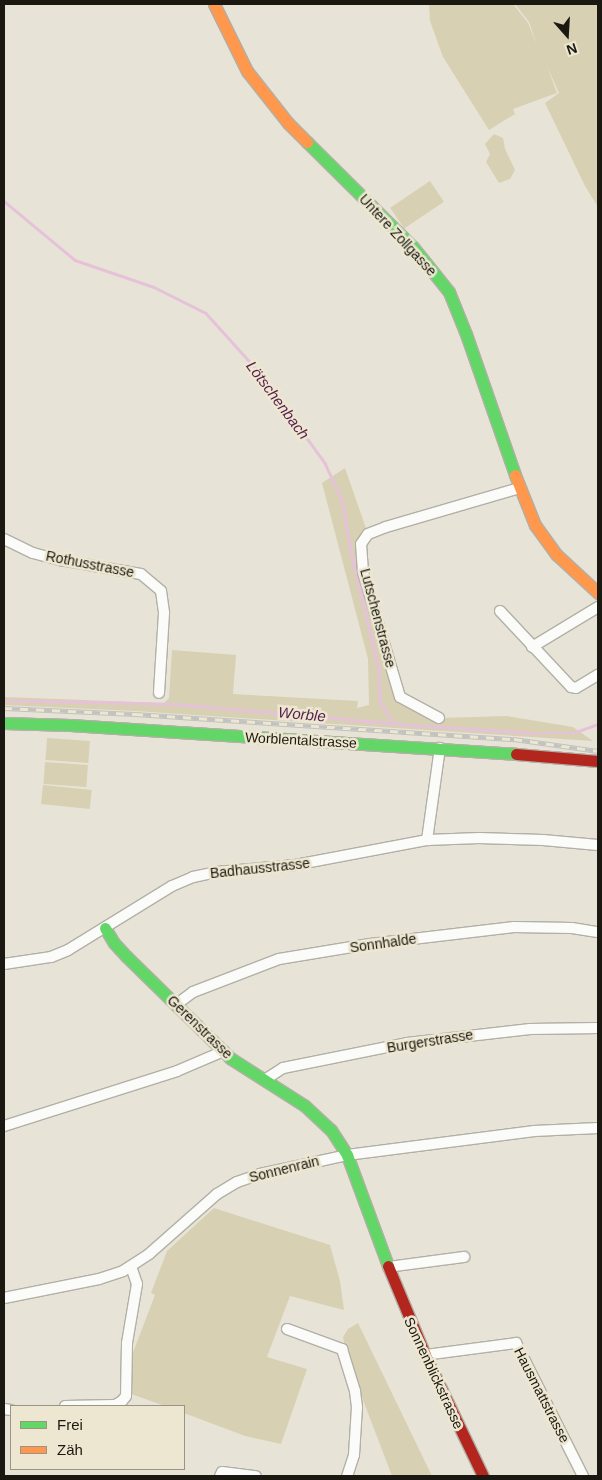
<!DOCTYPE html>
<html>
<head>
<meta charset="utf-8">
<style>
	body { margin:0 }
	#map { position:relative; width:602px; height:1480px; overflow:hidden; background:#e7e4d7; font-family:Arial,sans-serif }
	div>[style] { position:absolute }
	.green>* { inset:0; background:#d8d0b2; transform-origin:0 0 }
	.stream>* { height:2.5px; margin:-1.25px; padding:0 1.25px; transform-origin:1.25px; border-radius:1.25px; background:#e6c2d9 }
	.roads { filter:drop-shadow(1px 0 #b2b0a6) drop-shadow(-1px 0 #b2b0a6) drop-shadow(0 1px #b2b0a6) drop-shadow(0 -1px #b2b0a6) }
	.street>* { height:10px; margin:-5px; padding:0 5px; transform-origin:5px; border-radius:5px; background:#fbfbf9 }
	.fast>* { height:11px; margin:-5.5px; padding:0 5.5px; transform-origin:5.5px; border-radius:5.5px; background:#63d668 }
	.slow>* { height:11px; margin:-5.5px; padding:0 5.5px; transform-origin:5.5px; border-radius:5.5px; background:#ff974d }
	.jam>* { height:11px; margin:-5.5px; padding:0 5.5px; transform-origin:5.5px; border-radius:5.5px; background:#b3261e }
	.rail>* { height:4.5px; margin-top:-2.25px; transform-origin:0; background:repeating-linear-gradient(90deg,#ede7d1 0 8px,#c2c2be 0 16px); box-sizing:border-box; border-block:1px solid #c2c2be }
	span { translate:-50% -50%; white-space:nowrap; text-align:center; line-height:1.15; -webkit-text-stroke:5px #ede7d1; paint-order:stroke }
	.street-label { font-size:14px; color:#1a1810 }
	.water-label { font-size:15px; color:#561d4c; font-style:italic }
	.frame { position:absolute; inset:0; border:5px solid #1a1810; pointer-events:none }
	.legend { position:absolute; left:10px; top:1405px; width:175px; height:65px; box-sizing:border-box; background:#ede7d1; border:1px solid #999484; margin:0; padding:6px 9px; list-style:none; font-size:15px; color:#1a1810 }
	.legend li { display:flex; align-items:center; gap:10px; height:25px }
	.legend b { width:25px; border:1px solid #999484 }
	.north { position:absolute; left:542px; top:10px; width:50px; height:50px; -webkit-text-stroke:4px #ede7d1; paint-order:stroke; rotate:161deg; font-size:14px; font-weight:700; line-height:20px; text-align:center; color:#1a1810 }
	.north::after { content:''; display:block; margin:auto; width:18px; height:22px; background:#1a1810; clip-path:polygon(50% 0,100% 100%,50% 72%,0 100%) }
</style>
</head>
<body>
<div id="map">
	<div class="green">
		<div style="clip-path:polygon(429px 4px,513px 4px,528px 23px,537px 45px,529px 22px,515px 4px,598px 4px,598px 207px,585px 186px,545px 103px,559px 93px,547px 66px,557px 93px,513px 109px,515px 114px,489px 130px,443px 57px,430px 21px)"></div>
		<div style="clip-path:polygon(494px 134px,503px 138px,505px 149px,515px 170px,510px 179px,499px 183px,486px 162px,490px 154px,485px 144px)"></div>
		<div style="left:430px;top:181px;width:25px;height:48px;rotate:56deg"></div>
		<div style="clip-path:polygon(345px 468px,368px 534px,361px 544px,400px 697px,439px 718px,507px 716px,573px 727px,593px 741px,135px 711px,4px 705px,4px 697px,164px 703px,169px 698px,172px 650px,236px 655px,233px 694px,358px 701px,357px 708px,369px 705px,368px 659px,322px 483px)"></div>
		<div style="left:47px;top:738px;width:43px;height:22px;rotate:4deg"></div>
		<div style="left:45px;top:762px;width:43px;height:22px;rotate:4deg"></div>
		<div style="left:43px;top:785px;width:49px;height:19px;rotate:6deg"></div>
		<div style="clip-path:polygon(214px 1208px,330px 1245px,340px 1281px,344px 1310px,290px 1296px,267px 1357px,307px 1369px,281px 1444px,245px 1436px,184px 1413px,184px 1406px,165px 1406px,131px 1394px,132px 1355px,155px 1295px,151px 1293px,167px 1251px)"></div>
		<div style="clip-path:polygon(358px 1323px,432px 1476px,392px 1476px,363px 1400px,345px 1347px,343px 1337px,348px 1329px)"></div>
	</div>
	<div class="stream">
		<div style="left:4px;top:201px;width:92px;rotate:39.7deg"></div>
		<div style="left:75px;top:260px;width:83px;rotate:18.9deg"></div>
		<div style="left:154px;top:287px;width:58px;rotate:26.6deg"></div>
		<div style="left:206px;top:313px;width:78px;rotate:48.1deg"></div>
		<div style="left:258px;top:371px;width:114px;rotate:53.9deg"></div>
		<div style="left:325px;top:463px;width:41px;rotate:65.3deg"></div>
		<div style="left:342px;top:500px;width:52px;rotate:80deg"></div>
		<div style="left:351px;top:551px;width:121px;rotate:76.7deg"></div>
		<div style="left:379px;top:669px;width:31px;rotate:88deg"></div>
		<div style="left:380px;top:700px;width:25px;rotate:61deg"></div>
		<div style="left:4px;top:700px;width:172px;rotate:1.3deg"></div>
		<div style="left:176px;top:704px;width:238px;rotate:5.1deg"></div>
		<div style="left:413px;top:725px;width:120px;rotate:3.8deg"></div>
		<div style="left:533px;top:733px;width:40px"></div>
		<div style="left:573px;top:733px;width:27px;rotate:-20deg"></div>
	</div>
	<div class="roads">
		<div class="street">
			<div style="left:4px;top:539px;width:32px;rotate:26deg"></div>
			<div style="left:33px;top:553px;width:28px;rotate:15deg"></div>
			<div style="left:60px;top:560px;width:82px;rotate:9.8deg"></div>
			<div style="left:141px;top:574px;width:26px;rotate:40deg"></div>
			<div style="left:161px;top:591px;width:22px;rotate:82deg"></div>
			<div style="left:164px;top:613px;width:80px;rotate:93.6deg"></div>
			<div style="left:500px;top:611px;width:104px;rotate:46.9deg"></div>
			<div style="left:571px;top:687px;width:5px;rotate:11deg"></div>
			<div style="left:576px;top:688px;width:26px;rotate:-31deg"></div>
			<div style="left:532px;top:647px;width:77px;rotate:-31.2deg"></div>
			<div style="left:439px;top:718px;width:44px;rotate:-151.7deg"></div>
			<div style="left:400px;top:697px;width:130px;rotate:-106.5deg"></div>
			<div style="left:363px;top:572px;width:28px;rotate:-94deg"></div>
			<div style="left:361px;top:544px;width:12px;rotate:-55deg"></div>
			<div style="left:368px;top:534px;width:19px;rotate:-21deg"></div>
			<div style="left:386px;top:527px;width:139px;rotate:-16.3deg"></div>
			<div style="left:427px;top:840px;width:52px;rotate:-2.2deg"></div>
			<div style="left:479px;top:838px;width:64px;rotate:1.8deg"></div>
			<div style="left:543px;top:840px;width:55px;rotate:5.2deg"></div>
			<div style="left:4px;top:964px;width:48px;rotate:-8.5deg"></div>
			<div style="left:51px;top:957px;width:18px;rotate:-22deg"></div>
			<div style="left:68px;top:950px;width:122px;rotate:-31.6deg"></div>
			<div style="left:172px;top:886px;width:23px;rotate:-23deg"></div>
			<div style="left:193px;top:877px;width:25px;rotate:-12deg"></div>
			<div style="left:217px;top:872px;width:78px;rotate:-5.1deg"></div>
			<div style="left:295px;top:865px;width:134px;rotate:-10.7deg"></div>
			<div style="left:427px;top:840px;width:93px;rotate:-82deg"></div>
			<div style="left:177px;top:1004px;width:20px;rotate:-37deg"></div>
			<div style="left:193px;top:992px;width:92px;rotate:-21deg"></div>
			<div style="left:279px;top:959px;width:92px;rotate:-9.4deg"></div>
			<div style="left:370px;top:944px;width:145px;rotate:-6.7deg"></div>
			<div style="left:514px;top:927px;width:58px;rotate:1deg"></div>
			<div style="left:572px;top:928px;width:26px;rotate:9deg"></div>
			<div style="left:266px;top:1079px;width:20px;rotate:-33deg"></div>
			<div style="left:283px;top:1068px;width:126px;rotate:-11.4deg"></div>
			<div style="left:407px;top:1043px;width:124px;rotate:-6.5deg"></div>
			<div style="left:530px;top:1029px;width:68px;rotate:-0.8deg"></div>
			<div style="left:4px;top:1126px;width:182px;rotate:-17.6deg"></div>
			<div style="left:177px;top:1071px;width:51px;rotate:-23.1deg"></div>
			<div style="left:388px;top:1267px;width:77px;rotate:-7.5deg"></div>
			<div style="left:4px;top:1298px;width:97px;rotate:-11.3deg"></div>
			<div style="left:99px;top:1279px;width:25px;rotate:-18deg"></div>
			<div style="left:123px;top:1271px;width:31px;rotate:-33deg"></div>
			<div style="left:149px;top:1254px;width:91px;rotate:-41.4deg"></div>
			<div style="left:217px;top:1194px;width:23px;rotate:-31deg"></div>
			<div style="left:237px;top:1182px;width:24px;rotate:-19deg"></div>
			<div style="left:260px;top:1174px;width:89px;rotate:-12.3deg"></div>
			<div style="left:347px;top:1155px;width:189px;rotate:-7.3deg"></div>
			<div style="left:534px;top:1131px;width:64px;rotate:-2.7deg"></div>
			<div style="left:287px;top:1329px;width:59px;rotate:20deg"></div>
			<div style="left:342px;top:1349px;width:44px;rotate:72.8deg"></div>
			<div style="left:355px;top:1391px;width:16px;rotate:83deg"></div>
			<div style="left:357px;top:1407px;width:48px;rotate:93.6deg"></div>
			<div style="left:354px;top:1455px;width:22px;rotate:108deg"></div>
			<div style="left:425px;top:1355px;width:92px;rotate:-7.5deg"></div>
			<div style="left:516px;top:1343px;width:149px;rotate:63.3deg"></div>
			<div style="left:65px;top:1406px;width:50px;rotate:-1.1deg"></div>
			<div style="left:115px;top:1405px;width:8px;rotate:-30deg"></div>
			<div style="left:122px;top:1401px;width:6px;rotate:-51deg"></div>
			<div style="left:126px;top:1396px;width:53px;rotate:-88.9deg"></div>
			<div style="left:127px;top:1343px;width:60px;rotate:-80.4deg"></div>
			<div style="left:137px;top:1284px;width:18px;rotate:-109deg"></div>
			<div style="left:4px;top:1409px;width:7px;rotate:8deg"></div>
			<div style="left:220px;top:1476px;width:4px;rotate:-63deg"></div>
			<div style="left:222px;top:1472px;width:34px;rotate:7deg"></div>
		</div>
		<div class="fast">
			<div style="left:307px;top:142px;width:149px;rotate:44.7deg"></div>
			<div style="left:413px;top:247px;width:58px;rotate:51.3deg"></div>
			<div style="left:449px;top:292px;width:45px;rotate:68deg"></div>
			<div style="left:466px;top:334px;width:149px;rotate:70.8deg"></div>
			<div style="left:4px;top:723px;width:66px;rotate:1.7deg"></div>
			<div style="left:70px;top:725px;width:447px;rotate:3.7deg"></div>
			<div style="left:105px;top:928px;width:17px;rotate:59deg"></div>
			<div style="left:114px;top:943px;width:18px;rotate:47deg"></div>
			<div style="left:126px;top:956px;width:146px;rotate:44.4deg"></div>
			<div style="left:230px;top:1058px;width:89px;rotate:32.6deg"></div>
			<div style="left:305px;top:1106px;width:35px;rotate:43deg"></div>
			<div style="left:331px;top:1130px;width:30px;rotate:57deg"></div>
			<div style="left:347px;top:1155px;width:118px;rotate:69.7deg"></div>
		</div>
		<div class="slow">
			<div style="left:214px;top:4px;width:75px;rotate:63.8deg"></div>
			<div style="left:247px;top:71px;width:66px;rotate:51.7deg"></div>
			<div style="left:288px;top:123px;width:27px;rotate:45deg"></div>
			<div style="left:515px;top:475px;width:54px;rotate:68.2deg"></div>
			<div style="left:535px;top:525px;width:37px;rotate:54deg"></div>
			<div style="left:557px;top:555px;width:56px;rotate:42.8deg"></div>
		</div>
		<div class="jam">
			<div style="left:516px;top:754px;width:82px;rotate:4.9deg"></div>
			<div style="left:388px;top:1266px;width:96px;rotate:67.4deg"></div>
			<div style="left:425px;top:1355px;width:134px;rotate:64.4deg"></div>
		</div>
	</div>
	<div class="rail">
		<div style="left:4px;top:708px;width:131px;rotate:2.6deg"></div>
		<div style="left:135px;top:714px;width:380px;rotate:3.8deg"></div>
		<div style="left:514px;top:739px;width:85px;rotate:8.1deg"></div>
	</div>
	<div class="street-label">
		<span style="left:398px;top:235px;rotate:47deg">Untere Zollgasse</span>
		<span style="left:90px;top:564px;rotate:11deg">Rothusstrasse</span>
		<span style="left:378px;top:618px;rotate:75deg">Lutschenstrasse</span>
		<span style="left:301px;top:740px;rotate:3deg">Worblentalstrasse</span>
		<span style="left:260px;top:868px;rotate:-6deg">Badhausstrasse</span>
		<span style="left:383px;top:943px;rotate:-8deg">Sonnhalde</span>
		<span style="left:200px;top:1027px;rotate:44deg">Gerenstrasse</span>
		<span style="left:430px;top:1041px;rotate:-9deg">Burgerstrasse</span>
		<span style="left:284px;top:1169px;rotate:-14deg">Sonnenrain</span>
		<span style="left:434px;top:1373px;rotate:65deg">Sonnenblickstrasse</span>
		<span style="left:542px;top:1395px;rotate:63deg">Hausmattstrasse</span>
	</div>
	<div class="water-label">
		<span style="left:278px;top:400px;rotate:53deg">Lötschenbach</span>
		<span style="left:302px;top:714px;rotate:5deg">Worble</span>
	</div>
	<div class="frame"></div>
	<ul class="legend">
	<li><b style="height:6px;background:#63d668"></b>Frei</li>
	<li><b style="height:6px;background:#ff974d"></b>Zäh</li>
	</ul>
	<div class="north">N</div>
</div>
</body>
</html>
